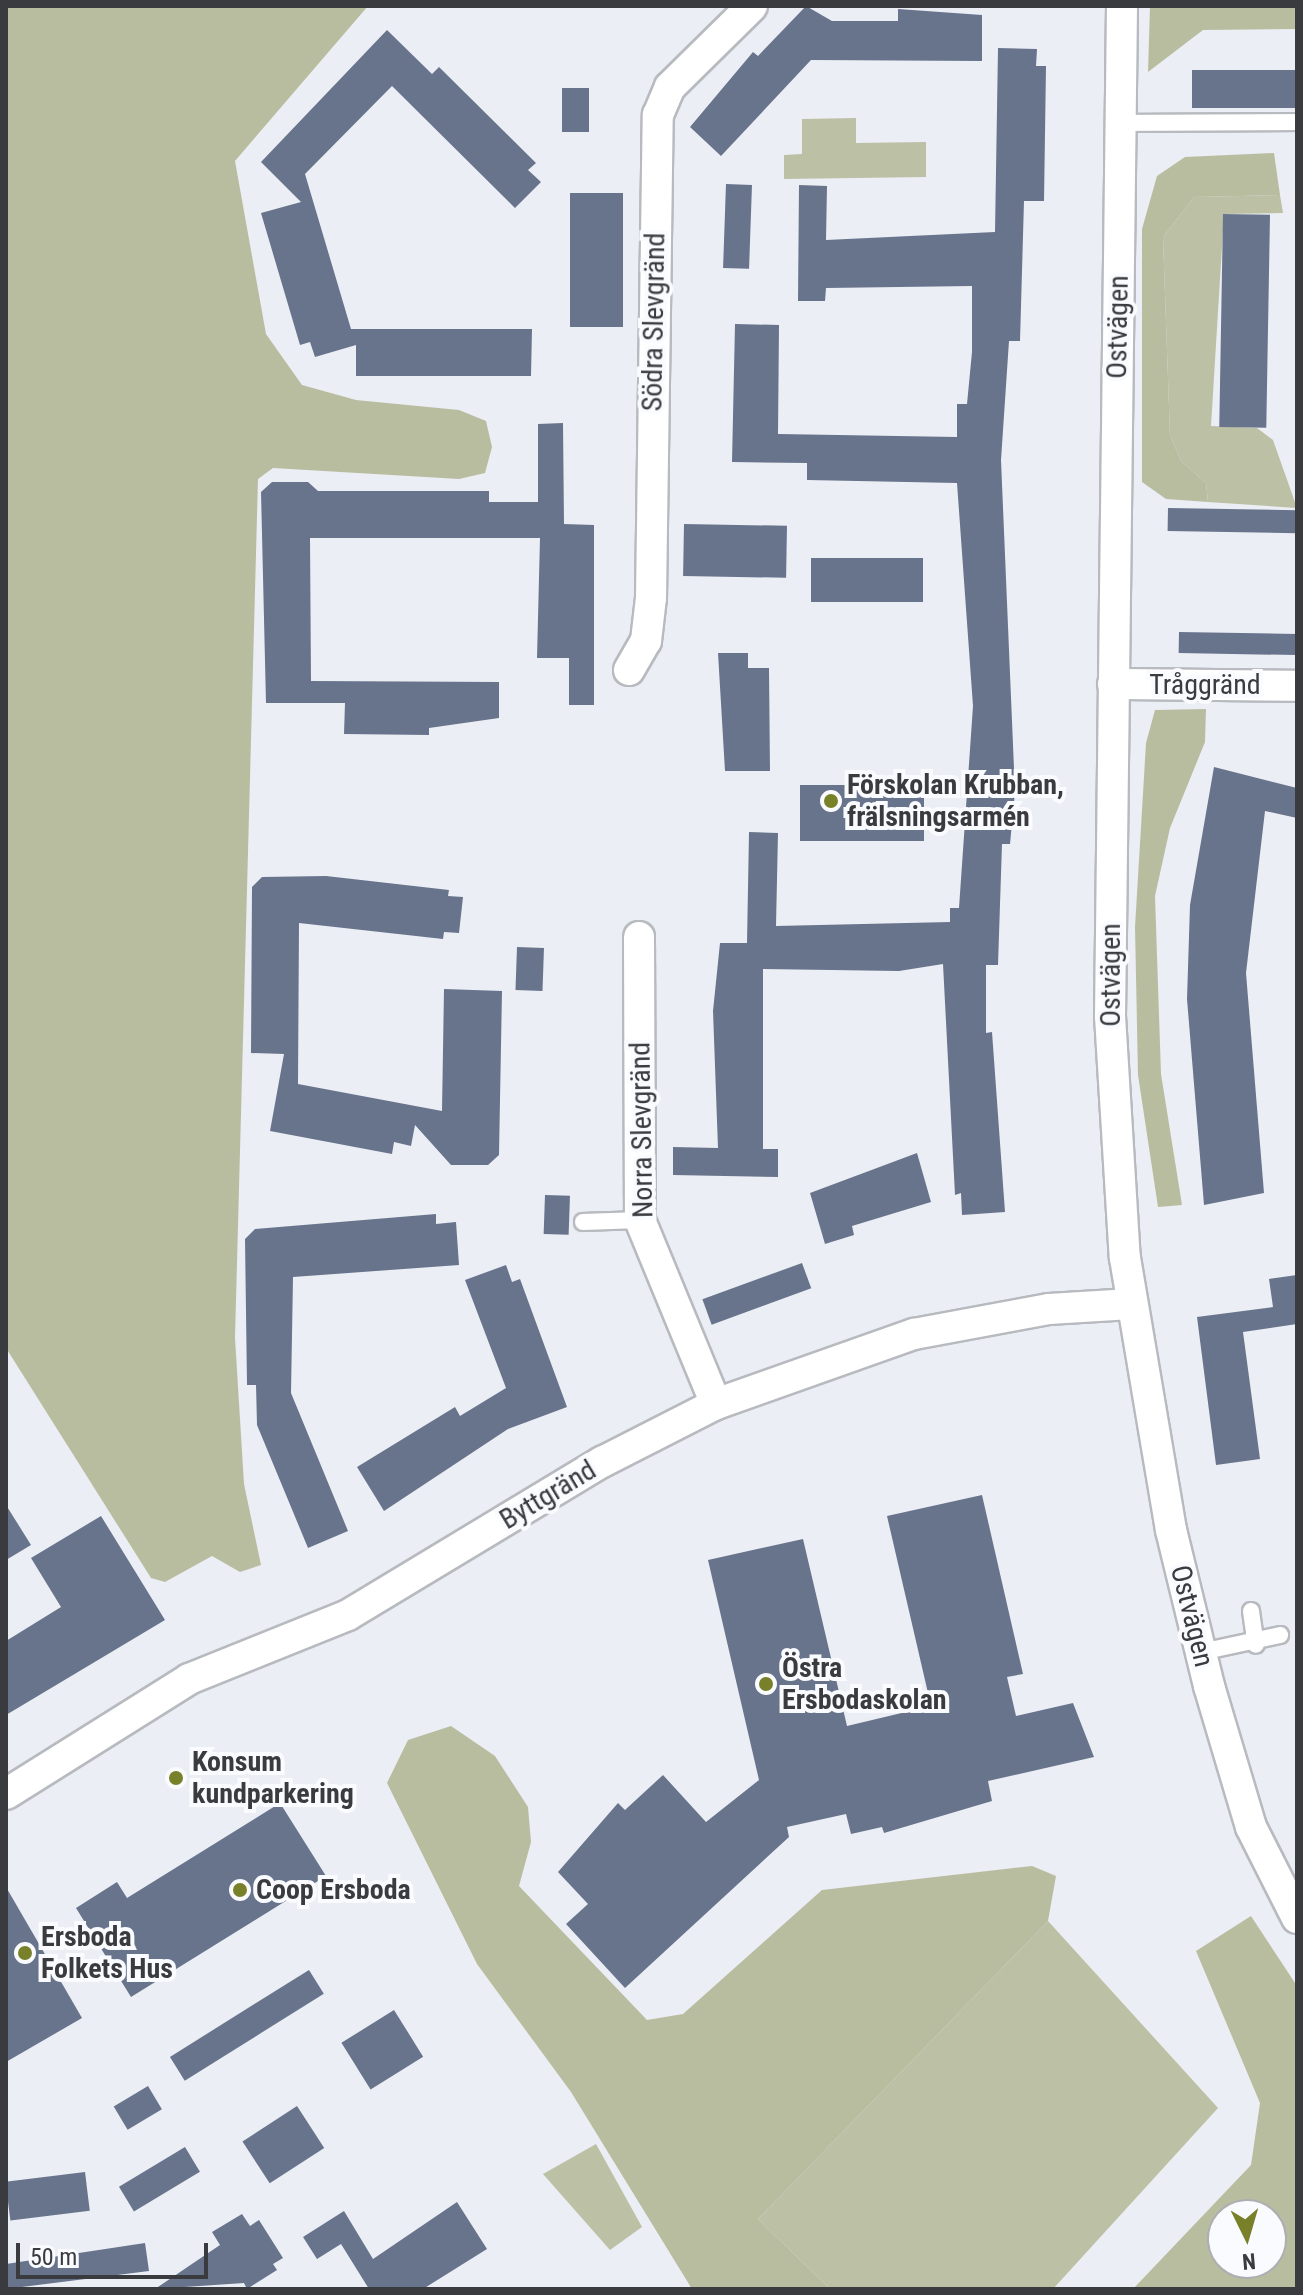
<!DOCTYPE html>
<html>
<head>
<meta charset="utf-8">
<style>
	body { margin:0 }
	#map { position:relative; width:1303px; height:2295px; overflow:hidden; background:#ebeef4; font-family:"Roboto Condensed",sans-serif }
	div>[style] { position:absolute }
	.green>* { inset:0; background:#bcc0a5 }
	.forest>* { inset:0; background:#b9bda0 }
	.building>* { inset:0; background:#68748c; transform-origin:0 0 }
	.roads { filter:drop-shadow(2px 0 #b7babf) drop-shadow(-2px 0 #b7babf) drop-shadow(0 2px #b7babf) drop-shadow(0 -2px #b7babf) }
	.service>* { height:16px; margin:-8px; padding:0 8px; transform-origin:8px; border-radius:8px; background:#fff }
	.minor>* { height:30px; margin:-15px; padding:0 15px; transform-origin:15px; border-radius:15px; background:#fff }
	.dots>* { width:22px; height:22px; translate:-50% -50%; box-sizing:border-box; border:4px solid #fafbff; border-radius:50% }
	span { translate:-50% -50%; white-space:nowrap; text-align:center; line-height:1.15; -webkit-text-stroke:8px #fafbff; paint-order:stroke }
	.street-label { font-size:28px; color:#3a3b3e }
	.poi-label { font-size:28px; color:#3a3b3e; font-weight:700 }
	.left { translate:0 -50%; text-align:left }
	.frame { position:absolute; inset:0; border:8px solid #3a3b3e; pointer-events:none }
	.north { position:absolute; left:1207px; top:2199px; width:80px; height:80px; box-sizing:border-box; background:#fafbff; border:2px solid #adaeb2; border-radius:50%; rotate:175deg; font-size:22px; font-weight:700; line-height:32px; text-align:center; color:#3a3b3e }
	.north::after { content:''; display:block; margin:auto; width:28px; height:36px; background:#79802a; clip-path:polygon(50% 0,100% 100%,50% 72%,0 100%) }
	.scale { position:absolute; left:16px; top:2243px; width:192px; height:36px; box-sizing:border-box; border:4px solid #3a3b3e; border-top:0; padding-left:10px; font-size:24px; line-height:28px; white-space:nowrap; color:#3a3b3e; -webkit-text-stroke:6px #fafbff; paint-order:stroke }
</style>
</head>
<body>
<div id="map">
	<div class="green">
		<div style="clip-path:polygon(856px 118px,856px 143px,926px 142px,926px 177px,784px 179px,784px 155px,802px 154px,802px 119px)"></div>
		<div style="clip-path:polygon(1280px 195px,1283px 213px,1224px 214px,1211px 426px,1257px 428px,1273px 440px,1297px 508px,1208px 502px,1206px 483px,1181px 461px,1170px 435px,1163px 237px,1194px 197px)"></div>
		<div style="clip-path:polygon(1048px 1921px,1218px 2108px,1053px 2289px,830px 2289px,758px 2219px)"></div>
		<div style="clip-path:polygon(596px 2144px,642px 2227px,610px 2250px,543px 2174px)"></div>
	</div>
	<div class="forest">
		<div style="clip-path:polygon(6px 6px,368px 6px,235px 161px,266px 334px,302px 385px,356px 400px,459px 410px,486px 421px,492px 447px,485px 473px,459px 479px,273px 468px,258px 479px,235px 1338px,244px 1484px,261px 1565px,240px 1572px,212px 1556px,165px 1582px,151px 1578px,6px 1348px)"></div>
		<div style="clip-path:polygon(1150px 6px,1297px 6px,1297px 29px,1203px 30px,1148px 72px)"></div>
		<div style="clip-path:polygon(1274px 153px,1280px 195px,1194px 197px,1163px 237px,1170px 435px,1181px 461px,1206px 483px,1208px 502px,1166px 499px,1142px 482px,1142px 229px,1157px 176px,1185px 157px)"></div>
		<div style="clip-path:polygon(1206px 709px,1205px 742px,1170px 828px,1155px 896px,1161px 1074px,1182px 1205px,1158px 1207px,1138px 1075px,1135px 927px,1146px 743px,1155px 710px)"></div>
		<div style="clip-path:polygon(451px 1726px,495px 1756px,528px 1807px,531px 1842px,519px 1886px,647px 2020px,683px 2014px,822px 1890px,1032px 1866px,1056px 1876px,1048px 1921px,758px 2219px,830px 2289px,692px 2289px,571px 2092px,477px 1964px,387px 1783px,408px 1740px)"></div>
		<div style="clip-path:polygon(evenodd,1251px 1916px,1297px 1986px,1297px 2289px,1133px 2289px,1251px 2165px,1260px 2103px,1196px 1951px,1251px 1916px,1271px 2215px,1271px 2263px,1223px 2263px,1223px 2215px,1271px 2215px)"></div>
	</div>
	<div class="building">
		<div style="clip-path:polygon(806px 6px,832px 21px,898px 21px,898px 9px,982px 15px,982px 61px,811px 60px,721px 156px,690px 127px,753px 52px,758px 56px)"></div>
		<div style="clip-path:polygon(387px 30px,432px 74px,439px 67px,536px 163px,528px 170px,541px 182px,515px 208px,392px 86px,305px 174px,351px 329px,532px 329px,531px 376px,356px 376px,356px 345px,315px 357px,310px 342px,300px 345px,261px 213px,301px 202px,261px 162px)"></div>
		<div style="clip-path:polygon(998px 48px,1037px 49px,1036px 66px,1046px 66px,1044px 201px,1024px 201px,1020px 341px,1009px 341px,1001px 460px,1015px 792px,1010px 844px,1002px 844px,998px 965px,986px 965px,986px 1033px,992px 1032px,1005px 1212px,962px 1215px,961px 1193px,955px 1195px,943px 964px,899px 971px,763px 969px,763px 1149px,778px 1149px,778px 1177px,673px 1175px,673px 1147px,718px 1148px,713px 1011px,720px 943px,747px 943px,749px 832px,778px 833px,776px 926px,950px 922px,950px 908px,959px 908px,973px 706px,957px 483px,807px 480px,807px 463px,732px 462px,735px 324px,779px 325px,778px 434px,957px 437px,957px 404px,967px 404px,972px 352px,972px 286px,826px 288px,825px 301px,798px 301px,799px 185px,827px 186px,826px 240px,995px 232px)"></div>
		<div style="left:1192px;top:70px;width:105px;height:38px"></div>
		<div style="left:562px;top:88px;width:27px;height:44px"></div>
		<div style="left:726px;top:184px;width:26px;height:84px;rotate:2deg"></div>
		<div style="left:570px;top:193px;width:53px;height:134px"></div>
		<div style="left:1223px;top:214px;width:47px;height:213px;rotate:1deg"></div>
		<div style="clip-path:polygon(563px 423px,564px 524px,594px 525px,594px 705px,569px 705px,569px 658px,537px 658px,540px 538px,310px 538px,311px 681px,499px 682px,499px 718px,429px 728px,429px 735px,344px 734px,345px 703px,266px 703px,261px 492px,272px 482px,308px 482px,318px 491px,489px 491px,489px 502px,538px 502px,538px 424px)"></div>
		<div style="left:1168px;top:508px;width:129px;height:23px;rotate:1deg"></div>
		<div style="left:684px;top:524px;width:103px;height:52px;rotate:1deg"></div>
		<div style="left:923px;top:558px;width:44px;height:112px;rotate:90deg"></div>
		<div style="left:1179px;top:632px;width:118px;height:21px;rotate:1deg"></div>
		<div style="clip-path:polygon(718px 653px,748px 653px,748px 668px,769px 668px,770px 771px,725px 771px)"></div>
		<div style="clip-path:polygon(1214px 767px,1297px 788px,1297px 818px,1265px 811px,1246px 973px,1264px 1193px,1204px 1205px,1187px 999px,1190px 905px)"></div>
		<div style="left:800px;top:785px;width:124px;height:56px"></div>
		<div style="clip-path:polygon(326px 876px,449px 890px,448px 896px,463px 897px,459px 933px,444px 932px,443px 939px,299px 923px,298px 1084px,442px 1111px,444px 989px,502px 991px,499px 1155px,488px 1165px,451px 1165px,415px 1125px,411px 1146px,394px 1142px,392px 1154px,270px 1131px,284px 1054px,251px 1053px,252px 887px,262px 877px)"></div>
		<div style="left:517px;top:947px;width:27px;height:43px;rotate:2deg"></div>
		<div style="clip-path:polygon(917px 1153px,931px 1202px,852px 1226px,854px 1235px,825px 1244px,810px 1193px)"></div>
		<div style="left:545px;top:1195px;width:25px;height:39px;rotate:2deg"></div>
		<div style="clip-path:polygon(436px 1214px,436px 1224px,456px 1222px,459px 1265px,293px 1277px,291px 1393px,348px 1531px,308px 1548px,257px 1425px,256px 1385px,247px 1385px,245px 1239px,255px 1229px)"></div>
		<div style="left:802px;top:1263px;width:27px;height:106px;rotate:70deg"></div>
		<div style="clip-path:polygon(506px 1265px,512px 1282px,520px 1279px,567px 1407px,508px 1429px,384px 1511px,357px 1467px,455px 1407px,460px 1416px,506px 1388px,465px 1280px)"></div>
		<div style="clip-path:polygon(1297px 1275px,1297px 1324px,1243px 1332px,1260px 1459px,1216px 1465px,1197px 1317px,1273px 1307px,1269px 1279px)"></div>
		<div style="clip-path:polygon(982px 1495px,1023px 1674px,1007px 1677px,1016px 1716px,1073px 1703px,1094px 1757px,988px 1781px,992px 1801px,884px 1833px,882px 1827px,851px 1834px,846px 1814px,787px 1827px,789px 1837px,625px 1988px,566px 1924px,588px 1904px,558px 1872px,618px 1803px,625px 1810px,663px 1775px,706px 1822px,759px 1780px,708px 1560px,803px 1539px,847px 1726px,931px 1706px,887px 1516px)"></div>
		<div style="clip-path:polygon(6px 1505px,31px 1545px,6px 1560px)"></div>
		<div style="clip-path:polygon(101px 1516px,165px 1620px,6px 1715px,6px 1641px,61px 1607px,31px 1558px)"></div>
		<div style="clip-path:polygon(280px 1803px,326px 1876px,131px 1997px,76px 1908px,117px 1882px,127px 1898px)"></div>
		<div style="clip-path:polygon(6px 1887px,82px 2018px,6px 2062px)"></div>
		<div style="left:309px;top:1970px;width:28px;height:164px;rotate:58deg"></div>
		<div style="left:394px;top:2010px;width:55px;height:62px;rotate:58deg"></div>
		<div style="left:148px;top:2086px;width:27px;height:40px;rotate:59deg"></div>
		<div style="left:297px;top:2106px;width:50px;height:65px;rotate:57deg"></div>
		<div style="left:185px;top:2147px;width:29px;height:77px;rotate:59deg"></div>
		<div style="left:85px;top:2172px;width:39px;height:80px;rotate:83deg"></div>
		<div style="clip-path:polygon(457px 2202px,487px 2249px,423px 2289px,369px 2289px,341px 2244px,317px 2259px,303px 2237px,344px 2211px,373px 2259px)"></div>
		<div style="clip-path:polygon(242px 2214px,250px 2226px,259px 2220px,283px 2258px,273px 2264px,277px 2270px,247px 2289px,244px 2283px,155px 2289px,220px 2245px,212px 2232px)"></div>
		<div style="clip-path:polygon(145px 2243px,149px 2271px,6px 2289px,6px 2264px)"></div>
	</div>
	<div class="roads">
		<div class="service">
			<div style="left:1120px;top:123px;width:177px;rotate:-0.3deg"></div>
			<div style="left:583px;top:1222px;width:57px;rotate:-2deg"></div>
			<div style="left:1251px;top:1611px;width:34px;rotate:82deg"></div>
			<div style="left:1201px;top:1652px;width:81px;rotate:-12.1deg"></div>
		</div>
		<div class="minor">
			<div style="left:1122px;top:6px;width:1010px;rotate:90.68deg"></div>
			<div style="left:1110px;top:1016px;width:242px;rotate:86.5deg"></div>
			<div style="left:1125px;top:1258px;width:276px;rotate:80.4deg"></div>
			<div style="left:1171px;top:1530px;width:161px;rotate:76.3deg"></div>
			<div style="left:1209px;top:1686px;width:147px;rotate:73.4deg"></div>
			<div style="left:1251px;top:1827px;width:102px;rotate:63.2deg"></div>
			<div style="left:629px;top:670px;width:34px;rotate:-60deg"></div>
			<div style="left:646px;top:641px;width:43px;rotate:-83.4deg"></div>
			<div style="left:651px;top:598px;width:483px;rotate:-89.2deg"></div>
			<div style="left:658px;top:115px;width:30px;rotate:-67deg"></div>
			<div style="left:670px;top:87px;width:115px;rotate:-44.6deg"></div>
			<div style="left:1113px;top:684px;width:184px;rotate:0.6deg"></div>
			<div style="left:639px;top:937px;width:283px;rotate:89.8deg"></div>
			<div style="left:640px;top:1220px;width:199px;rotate:67.6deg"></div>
			<div style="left:6px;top:1794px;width:216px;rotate:-32.1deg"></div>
			<div style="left:189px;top:1679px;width:171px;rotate:-21.9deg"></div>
			<div style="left:348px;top:1615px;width:297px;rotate:-31.1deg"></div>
			<div style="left:602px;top:1462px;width:128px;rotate:-27deg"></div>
			<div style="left:716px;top:1404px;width:210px;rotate:-19.5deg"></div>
			<div style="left:914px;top:1334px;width:137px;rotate:-10.5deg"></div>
			<div style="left:1049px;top:1309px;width:82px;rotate:-3.5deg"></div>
		</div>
	</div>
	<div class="dots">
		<div style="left:831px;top:801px;background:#79802a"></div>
		<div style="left:766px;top:1684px;background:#79802a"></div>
		<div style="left:176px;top:1778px;background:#79802a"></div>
		<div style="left:240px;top:1890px;background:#79802a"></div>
		<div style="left:25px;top:1953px;background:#79802a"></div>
	</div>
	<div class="street-label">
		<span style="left:654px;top:322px;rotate:-89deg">Södra Slevgränd</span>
		<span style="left:1118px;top:327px;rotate:-89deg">Ostvägen</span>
		<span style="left:1205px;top:685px">Tråggränd</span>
		<span style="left:1111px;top:975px;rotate:-90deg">Ostvägen</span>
		<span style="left:642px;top:1130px;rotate:-91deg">Norra Slevgränd</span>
		<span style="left:548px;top:1495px;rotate:-31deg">Byttgränd</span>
		<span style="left:1192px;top:1616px;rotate:76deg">Ostvägen</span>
	</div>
	<div class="poi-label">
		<span class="left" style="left:847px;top:801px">Förskolan Krubban,<br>frälsningsarmén</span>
		<span class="left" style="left:782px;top:1684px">Östra<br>Ersbodaskolan</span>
		<span class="left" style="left:192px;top:1778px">Konsum<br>kundparkering</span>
		<span class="left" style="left:256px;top:1890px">Coop Ersboda</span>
		<span class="left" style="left:41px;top:1953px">Ersboda<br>Folkets Hus</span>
	</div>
	<div class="frame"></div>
	<div class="north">N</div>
	<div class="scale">50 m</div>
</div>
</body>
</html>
